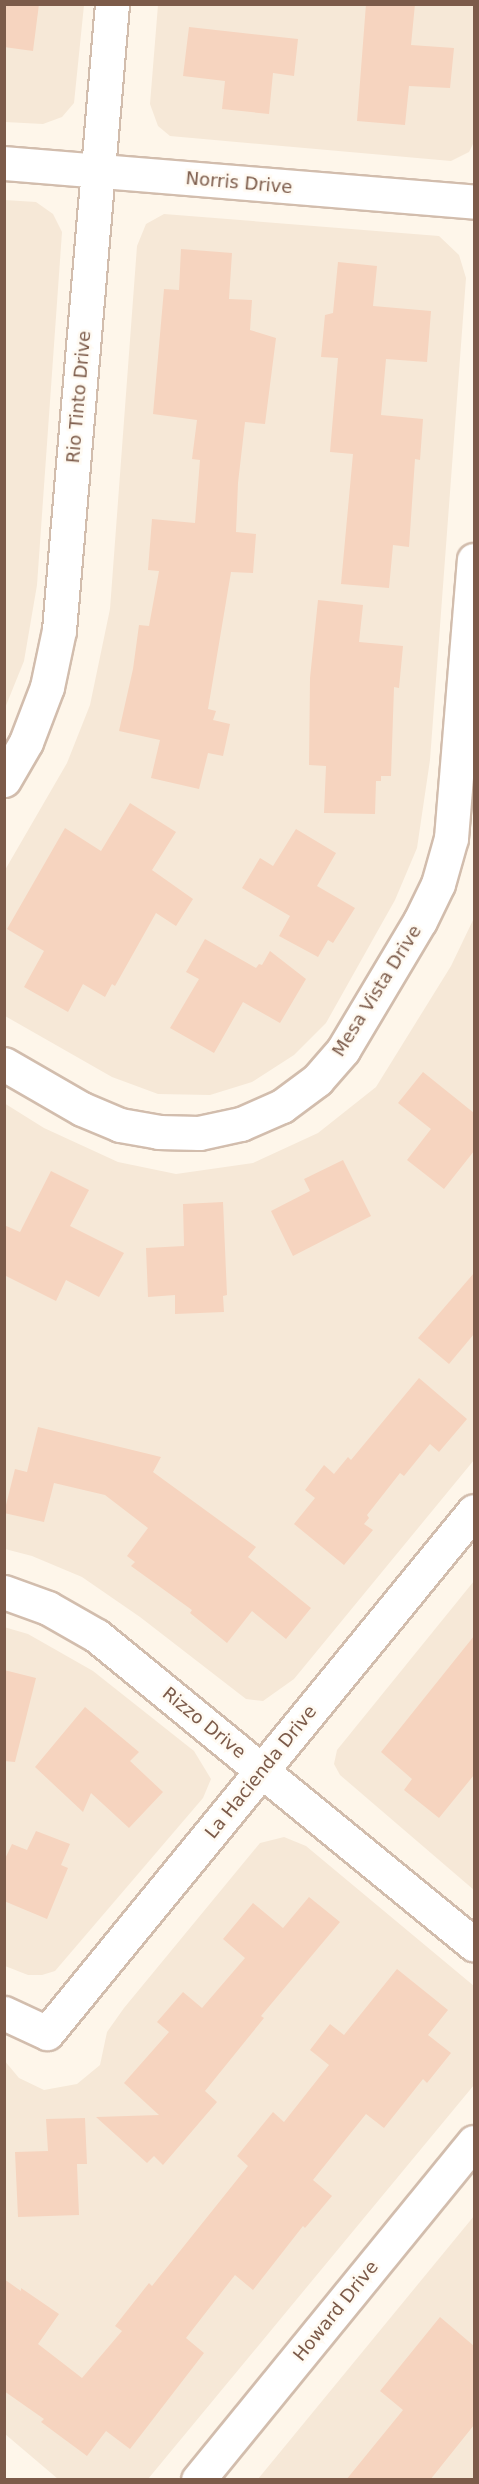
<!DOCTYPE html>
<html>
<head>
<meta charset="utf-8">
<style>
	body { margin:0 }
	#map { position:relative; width:479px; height:2484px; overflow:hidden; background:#fef6ea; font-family:"DejaVu Sans",sans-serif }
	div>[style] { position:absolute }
	.residential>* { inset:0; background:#f6e8d7 }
	.building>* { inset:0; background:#f6d4bf }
	.roads { filter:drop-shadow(2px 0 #d2bdad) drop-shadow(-2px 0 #d2bdad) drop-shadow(0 2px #d2bdad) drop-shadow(0 -2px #d2bdad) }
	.minor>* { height:33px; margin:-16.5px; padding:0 16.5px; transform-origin:16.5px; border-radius:16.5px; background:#fff }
	.tertiary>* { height:33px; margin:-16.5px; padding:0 16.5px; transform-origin:16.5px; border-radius:16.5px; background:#fff }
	span { translate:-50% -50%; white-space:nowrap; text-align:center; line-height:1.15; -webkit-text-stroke:5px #fffaf2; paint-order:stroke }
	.street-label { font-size:18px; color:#7c5b4a }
	.frame { position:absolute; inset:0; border:6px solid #7c5b4a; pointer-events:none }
</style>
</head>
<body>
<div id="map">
	<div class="residential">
		<div style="clip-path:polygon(4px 5px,84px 5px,74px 103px,62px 117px,43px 124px,5px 122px)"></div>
		<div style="clip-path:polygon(158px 5px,474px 5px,474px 142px,469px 152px,451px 161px,170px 136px,158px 126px,150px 104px)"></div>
		<div style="clip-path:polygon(5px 200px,36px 202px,53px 214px,62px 232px,37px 585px,24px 661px,5px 708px)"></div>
		<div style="clip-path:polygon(164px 214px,439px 236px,459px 255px,466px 278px,430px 760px,417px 848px,395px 900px,326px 1023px,294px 1055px,252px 1082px,210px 1095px,158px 1094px,112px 1077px,5px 1016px,5px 870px,67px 763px,90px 705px,110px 609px,137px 246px,146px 224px)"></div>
		<div style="clip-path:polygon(474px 918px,474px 1460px,294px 1679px,263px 1701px,246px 1699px,140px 1617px,82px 1577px,32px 1556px,5px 1549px,4px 1103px,44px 1128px,118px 1162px,176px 1174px,253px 1163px,318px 1133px,376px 1087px,451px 966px)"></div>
		<div style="clip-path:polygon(474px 1581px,474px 1890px,340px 1775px,334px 1764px,337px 1750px)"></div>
		<div style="clip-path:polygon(4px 1627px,28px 1634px,93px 1671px,194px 1751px,211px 1779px,203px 1798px,55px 1971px,42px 1975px,28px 1975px,5px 1966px)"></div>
		<div style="clip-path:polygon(284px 1837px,306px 1846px,474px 1986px,474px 2085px,148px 2479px,58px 2479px,5px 2434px,4px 2060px,19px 2078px,44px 2090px,77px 2084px,100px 2065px,107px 2032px,124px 2008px,260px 1843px)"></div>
		<div style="clip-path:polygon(474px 2216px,474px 2479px,258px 2479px)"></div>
	</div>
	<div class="building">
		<div style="clip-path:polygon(4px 4px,39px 4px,33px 51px,4px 47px)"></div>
		<div style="clip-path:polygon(366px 4px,415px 4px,411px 45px,454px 48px,450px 88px,409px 86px,405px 125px,357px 121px)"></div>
		<div style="clip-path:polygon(189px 27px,298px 39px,294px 76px,273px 73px,269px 114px,222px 109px,225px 81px,183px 76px)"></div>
		<div style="clip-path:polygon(181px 249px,232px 253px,229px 299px,252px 300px,250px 330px,276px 338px,265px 424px,245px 422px,238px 483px,236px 532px,256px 534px,253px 573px,231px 572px,208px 709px,216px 711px,213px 720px,230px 724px,223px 756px,208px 753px,199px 789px,151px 778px,160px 740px,119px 731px,133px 669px,139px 625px,149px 626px,159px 571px,148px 570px,152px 519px,195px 523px,200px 460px,192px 459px,197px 420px,153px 414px,164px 289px,179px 290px)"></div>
		<div style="clip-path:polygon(338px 262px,377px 266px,373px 306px,431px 311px,427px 362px,386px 359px,381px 415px,423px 419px,420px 460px,415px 459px,409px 547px,393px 545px,389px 588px,341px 584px,353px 454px,330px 452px,338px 358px,321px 357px,325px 315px,333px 313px)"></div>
		<div style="clip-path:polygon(318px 600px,363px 605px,359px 642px,403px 646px,399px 688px,394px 687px,391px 776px,381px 776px,381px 781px,376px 781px,375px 814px,324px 813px,326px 766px,309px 765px,310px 678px)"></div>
		<div style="clip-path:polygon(130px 803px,176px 832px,152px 870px,193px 899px,176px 926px,156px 913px,115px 986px,112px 984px,105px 997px,83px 984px,68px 1012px,24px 987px,44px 951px,7px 929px,65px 828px,101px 851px)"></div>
		<div style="clip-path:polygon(296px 829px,336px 853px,317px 886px,355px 908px,333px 943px,328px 940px,318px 957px,279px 936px,290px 916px,242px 888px,260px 858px,273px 866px)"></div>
		<div style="clip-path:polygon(205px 939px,256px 968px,259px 964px,262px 965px,270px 951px,306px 979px,280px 1023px,243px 1002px,214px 1053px,170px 1028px,199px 979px,186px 972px)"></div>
		<div style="clip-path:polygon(423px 1072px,474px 1113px,474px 1151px,444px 1189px,407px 1160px,431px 1129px,398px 1103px)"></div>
		<div style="clip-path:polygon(343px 1160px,371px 1216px,293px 1256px,271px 1211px,310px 1191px,304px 1179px)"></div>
		<div style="clip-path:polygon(51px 1171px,89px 1190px,70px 1226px,124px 1253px,99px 1297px,66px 1280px,56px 1301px,4px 1275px,4px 1225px,20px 1232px)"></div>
		<div style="clip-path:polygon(223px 1202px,227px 1295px,223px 1296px,224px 1312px,175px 1314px,175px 1295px,148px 1297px,146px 1248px,184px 1246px,183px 1204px)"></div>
		<div style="clip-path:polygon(474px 1273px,474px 1334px,449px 1364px,418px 1338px)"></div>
		<div style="clip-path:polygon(419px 1378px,467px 1419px,439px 1452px,430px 1444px,404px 1476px,400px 1473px,367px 1515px,369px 1518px,364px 1524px,373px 1530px,344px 1565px,294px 1524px,315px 1498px,305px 1490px,324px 1465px,334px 1474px,348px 1457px,351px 1460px)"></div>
		<div style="clip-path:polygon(38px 1427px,161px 1457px,153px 1472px,256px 1547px,248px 1557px,311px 1608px,286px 1639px,252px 1611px,227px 1643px,190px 1613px,192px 1610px,131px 1566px,135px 1562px,127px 1556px,148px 1528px,105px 1495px,54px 1483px,44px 1522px,4px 1513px,15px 1469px,27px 1472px)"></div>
		<div style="clip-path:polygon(474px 1636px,474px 1775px,439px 1818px,404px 1790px,412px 1779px,381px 1752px)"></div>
		<div style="clip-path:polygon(4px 1670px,36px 1678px,15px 1762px,4px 1761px)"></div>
		<div style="clip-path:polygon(85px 1707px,139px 1752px,130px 1761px,163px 1792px,129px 1828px,91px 1793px,83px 1812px,35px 1767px)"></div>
		<div style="clip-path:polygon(36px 1831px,70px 1844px,61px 1865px,68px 1868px,47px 1919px,4px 1901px,4px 1861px,12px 1844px,27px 1850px)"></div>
		<div style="clip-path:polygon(309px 1897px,340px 1922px,261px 2016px,264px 2018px,205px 2091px,217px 2102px,163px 2165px,154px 2156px,147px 2163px,96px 2117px,159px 2115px,124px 2083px,169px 2032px,157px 2022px,183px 1992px,202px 2008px,245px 1958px,223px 1939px,253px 1903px,283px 1928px)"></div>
		<div style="clip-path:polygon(397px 1969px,448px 2010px,428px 2035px,451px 2053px,427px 2083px,423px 2079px,384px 2128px,366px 2114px,313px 2180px,332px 2196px,305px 2228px,303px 2226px,253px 2290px,235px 2275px,186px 2338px,204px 2353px,130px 2449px,106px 2431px,87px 2456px,41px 2422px,44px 2419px,4px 2391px,4px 2279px,21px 2291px,21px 2288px,59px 2314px,38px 2344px,82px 2378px,122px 2331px,115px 2326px,149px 2283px,152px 2286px,248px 2166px,237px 2156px,273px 2112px,284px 2122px,329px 2065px,310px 2050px,330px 2024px,344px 2035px)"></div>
		<div style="clip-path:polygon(85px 2118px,87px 2164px,77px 2164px,79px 2215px,18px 2217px,15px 2152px,48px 2151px,46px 2119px)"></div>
		<div style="clip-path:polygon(440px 2317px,474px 2346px,474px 2425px,430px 2480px,346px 2480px,403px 2410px,380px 2391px)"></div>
	</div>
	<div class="roads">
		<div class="minor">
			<div style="left:4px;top:163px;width:472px;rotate:4.7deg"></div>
			<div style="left:4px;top:780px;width:44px;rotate:-59.9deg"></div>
			<div style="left:26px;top:742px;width:59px;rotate:-69.1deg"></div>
			<div style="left:47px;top:687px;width:58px;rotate:-78.1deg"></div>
			<div style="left:59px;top:630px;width:628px;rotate:-85.16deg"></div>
			<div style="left:4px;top:1064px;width:90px;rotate:30deg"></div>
			<div style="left:82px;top:1109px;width:41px;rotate:22.8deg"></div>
			<div style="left:120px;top:1125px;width:39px;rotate:10deg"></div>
			<div style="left:158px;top:1132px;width:41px;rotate:1.4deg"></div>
			<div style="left:199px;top:1133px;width:43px;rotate:-12.1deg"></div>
			<div style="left:241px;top:1124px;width:45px;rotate:-23.7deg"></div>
			<div style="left:282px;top:1106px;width:44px;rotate:-36.6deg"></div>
			<div style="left:317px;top:1080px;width:40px;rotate:-49deg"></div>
			<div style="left:343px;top:1050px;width:150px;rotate:-59.2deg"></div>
			<div style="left:420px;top:921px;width:41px;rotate:-64.1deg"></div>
			<div style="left:438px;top:884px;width:48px;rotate:-74.2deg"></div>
			<div style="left:451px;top:838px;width:279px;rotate:-85.3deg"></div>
			<div style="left:4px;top:1592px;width:47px;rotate:20deg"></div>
			<div style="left:48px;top:1608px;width:56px;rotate:29.7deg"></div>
			<div style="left:97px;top:1636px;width:487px;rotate:39.3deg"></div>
			<div style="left:4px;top:2013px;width:47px;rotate:24.9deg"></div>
			<div style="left:47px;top:2033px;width:674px;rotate:-50.72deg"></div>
		</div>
		<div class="tertiary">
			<div style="left:198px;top:2480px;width:436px;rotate:-50.8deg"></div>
		</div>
	</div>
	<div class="street-label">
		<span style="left:239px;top:183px;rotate:5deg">Norris Drive</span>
		<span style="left:79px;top:397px;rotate:-85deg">Rio Tinto Drive</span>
		<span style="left:377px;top:991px;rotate:-58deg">Mesa Vista Drive</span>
		<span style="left:204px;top:1723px;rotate:39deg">Rizzo Drive</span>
		<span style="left:261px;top:1772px;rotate:-51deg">La Hacienda Drive</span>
		<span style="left:336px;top:2311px;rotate:-51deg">Howard Drive</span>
	</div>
	<div class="frame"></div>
</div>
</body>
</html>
